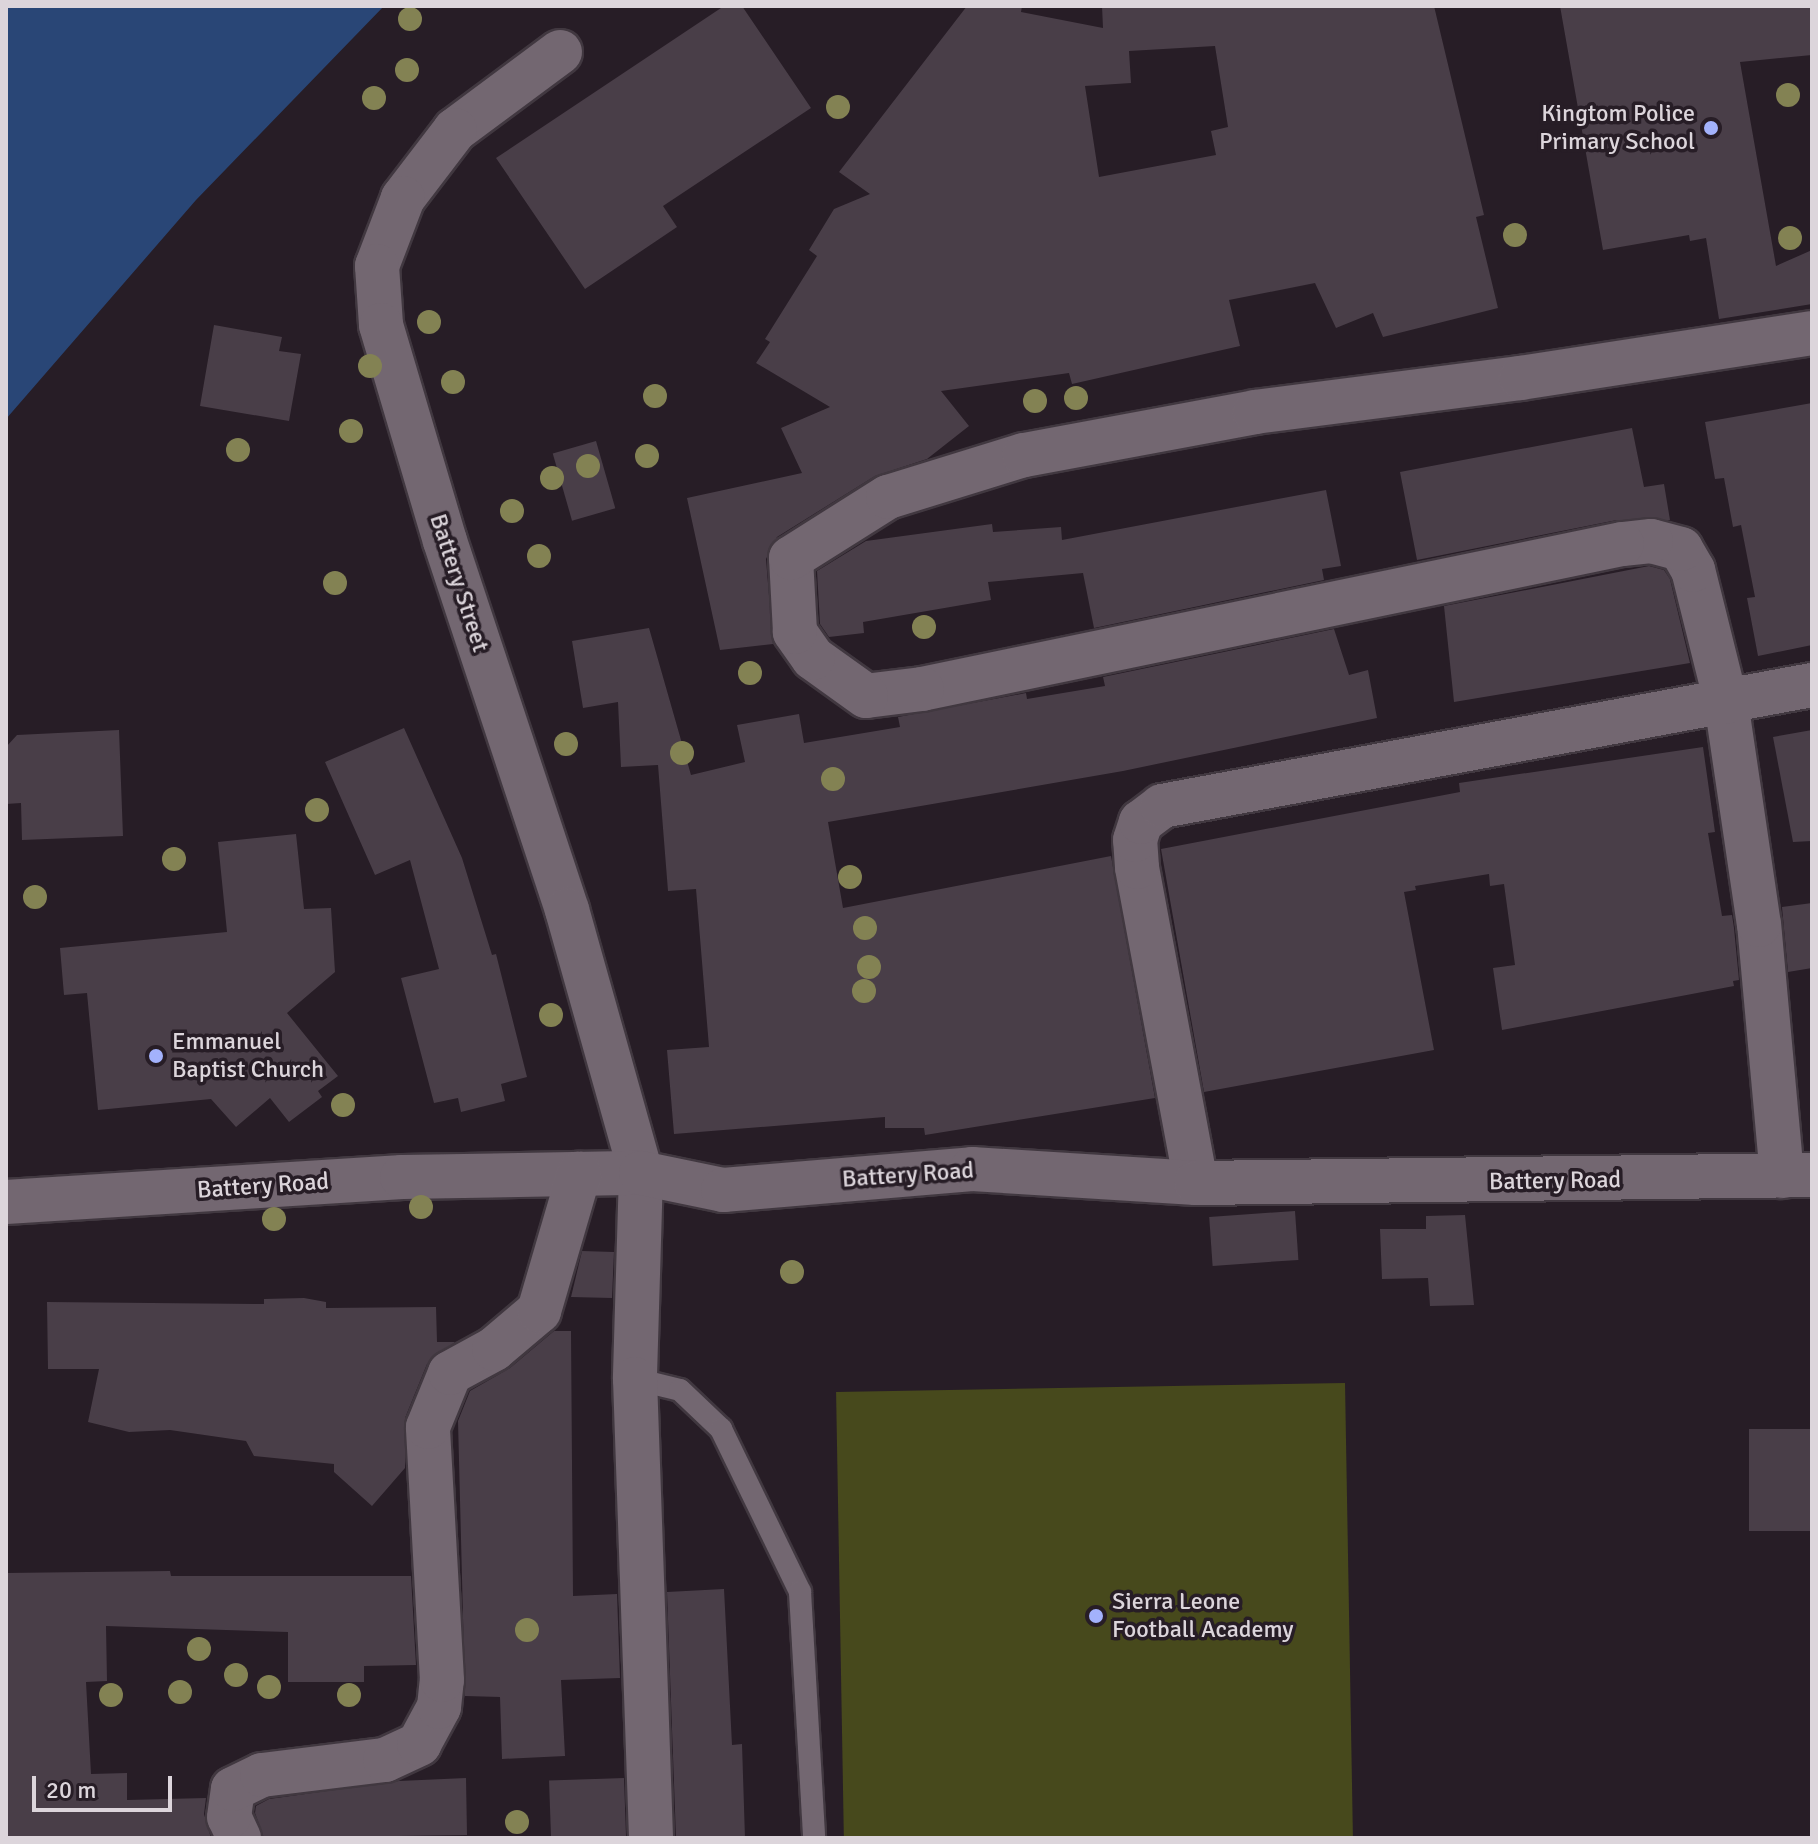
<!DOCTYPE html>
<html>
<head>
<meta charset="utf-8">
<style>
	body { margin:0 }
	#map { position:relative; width:1818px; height:1844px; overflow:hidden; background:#271d26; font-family:Signika,sans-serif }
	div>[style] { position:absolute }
	.green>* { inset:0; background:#47491c; transform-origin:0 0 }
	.water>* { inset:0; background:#294676 }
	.building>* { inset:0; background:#493e48; transform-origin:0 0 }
	.roads { filter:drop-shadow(2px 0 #413840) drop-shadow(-2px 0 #413840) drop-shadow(0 2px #413840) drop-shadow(0 -2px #413840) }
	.service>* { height:22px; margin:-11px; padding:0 11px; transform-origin:11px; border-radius:11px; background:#736771 }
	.minor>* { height:44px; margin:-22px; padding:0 22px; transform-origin:22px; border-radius:22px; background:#736771 }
	.trees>* { width:24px; height:24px; margin:-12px; border-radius:50%; background:#838253 }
	.dots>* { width:22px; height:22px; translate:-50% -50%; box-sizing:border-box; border:4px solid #271d26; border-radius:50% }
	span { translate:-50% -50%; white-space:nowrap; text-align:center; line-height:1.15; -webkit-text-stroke:7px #271d26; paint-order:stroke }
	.poi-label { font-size:24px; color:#dcd5db }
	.right { translate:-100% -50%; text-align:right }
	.left { translate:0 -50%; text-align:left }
	.street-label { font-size:24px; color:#dcd5db }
	.frame { position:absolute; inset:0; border:8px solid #dcd5db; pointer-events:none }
	.scale { position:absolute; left:32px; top:1776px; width:140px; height:36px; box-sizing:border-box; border:4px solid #dcd5db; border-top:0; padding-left:10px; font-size:24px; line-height:28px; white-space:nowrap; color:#dcd5db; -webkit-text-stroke:6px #271d26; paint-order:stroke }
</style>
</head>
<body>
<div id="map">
	<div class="green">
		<div style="left:1345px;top:1383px;width:455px;height:509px;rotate:89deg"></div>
	</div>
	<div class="water">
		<div style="clip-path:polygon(6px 6px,384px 6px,196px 200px,6px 419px)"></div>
	</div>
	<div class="building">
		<div style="clip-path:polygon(724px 6px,742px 6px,811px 108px,663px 206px,677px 227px,585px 289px,496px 158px)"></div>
		<div style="clip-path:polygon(evenodd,967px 6px,1022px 6px,1021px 12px,1103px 28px,1102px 6px,1434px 6px,1484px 215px,1476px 217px,1498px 308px,1383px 337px,1373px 313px,1336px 328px,1315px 283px,1229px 300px,1240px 346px,1072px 384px,1069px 373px,941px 391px,969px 426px,927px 459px,875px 476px,777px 537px,766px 559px,773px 644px,720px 650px,687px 498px,802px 473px,781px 428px,830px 407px,756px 363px,770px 342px,765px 339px,817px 256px,809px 250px,834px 209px,870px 194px,839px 172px,967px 6px,1215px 46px,1228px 127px,1211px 131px,1216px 155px,1099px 177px,1085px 86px,1131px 83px,1129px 51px,1215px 46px)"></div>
		<div style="clip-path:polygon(1560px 6px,1812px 6px,1812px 55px,1740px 62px,1776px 266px,1812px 250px,1812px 304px,1719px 319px,1706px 238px,1690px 241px,1689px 235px,1603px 250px)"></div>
		<div style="clip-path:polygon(214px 325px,282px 337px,279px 351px,301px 354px,289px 421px,200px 406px)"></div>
		<div style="clip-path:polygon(1812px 403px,1812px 645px,1758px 656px,1747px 598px,1755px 597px,1741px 525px,1733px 527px,1724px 478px,1715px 479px,1705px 422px)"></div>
		<div style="clip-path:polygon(1632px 428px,1644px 487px,1664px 484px,1670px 520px,1617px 520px,1417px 560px,1400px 472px)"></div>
		<div style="left:596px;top:441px;width:70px;height:45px;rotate:74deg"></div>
		<div style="clip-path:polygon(1326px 490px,1341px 566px,1322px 569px,1324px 580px,1094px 628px,1083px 573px,988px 582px,991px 600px,863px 622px,864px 633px,829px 637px,820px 624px,817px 571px,866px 541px,992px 524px,993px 532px,1061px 527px,1062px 540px)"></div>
		<div style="clip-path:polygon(1649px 566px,1664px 570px,1670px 579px,1690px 663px,1454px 702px,1444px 606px)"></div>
		<div style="clip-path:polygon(649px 628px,691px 775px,745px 762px,737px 725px,799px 714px,804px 743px,900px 727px,898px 717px,1026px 693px,1027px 699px,1105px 686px,1103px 677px,1334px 629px,1349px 675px,1368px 670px,1377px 718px,1123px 771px,828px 822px,843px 908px,1111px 856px,1155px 1098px,925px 1135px,924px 1128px,885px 1128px,885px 1117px,674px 1134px,667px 1050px,709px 1047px,696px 889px,668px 891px,658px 765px,621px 767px,618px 702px,583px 708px,572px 641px)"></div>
		<div style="clip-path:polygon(404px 728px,462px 858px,492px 955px,496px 954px,527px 1077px,501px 1084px,505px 1101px,461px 1112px,458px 1098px,434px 1103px,401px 978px,439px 969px,410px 860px,375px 875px,325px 762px)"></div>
		<div style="clip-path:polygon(119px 730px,123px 836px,22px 840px,21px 803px,6px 804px,6px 747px,17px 735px)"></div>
		<div style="clip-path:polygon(1812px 730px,1812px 841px,1793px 842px,1773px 737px)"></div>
		<div style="clip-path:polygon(1703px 747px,1715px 832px,1708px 833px,1722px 916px,1732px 915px,1734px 928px,1739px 980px,1733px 981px,1734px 986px,1502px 1030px,1493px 968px,1515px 965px,1504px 884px,1490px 886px,1489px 874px,1415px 886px,1416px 890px,1404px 892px,1434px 1050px,1204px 1092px,1161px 849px,1460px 792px,1459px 783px)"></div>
		<div style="clip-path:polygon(296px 834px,304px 909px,331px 908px,335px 972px,287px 1013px,338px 1076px,318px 1091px,322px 1097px,289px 1122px,270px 1098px,236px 1127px,211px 1099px,98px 1110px,87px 993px,64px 995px,60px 948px,227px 932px,218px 842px)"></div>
		<div style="clip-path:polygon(1812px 903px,1812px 968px,1788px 972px,1782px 907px)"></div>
		<div style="left:1295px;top:1211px;width:49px;height:86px;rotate:86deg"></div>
		<div style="clip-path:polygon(1465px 1215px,1474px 1305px,1430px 1306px,1428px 1278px,1382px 1279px,1380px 1229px,1426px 1229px,1426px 1216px)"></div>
		<div style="clip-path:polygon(582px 1251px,614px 1252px,612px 1298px,571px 1297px)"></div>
		<div style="clip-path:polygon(304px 1298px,326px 1302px,326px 1308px,436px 1307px,437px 1342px,455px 1342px,427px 1364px,405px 1418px,405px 1468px,372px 1506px,334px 1472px,334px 1464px,254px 1456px,246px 1441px,170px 1430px,129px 1432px,88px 1422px,99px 1369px,48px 1369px,47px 1302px,264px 1304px,264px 1299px)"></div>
		<div style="clip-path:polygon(554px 1331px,571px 1331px,573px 1596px,617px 1594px,620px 1678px,561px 1680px,565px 1756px,502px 1759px,500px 1697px,465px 1696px,458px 1421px,470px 1391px,510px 1368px)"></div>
		<div style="left:1749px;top:1429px;width:63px;height:102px"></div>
		<div style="clip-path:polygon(170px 1571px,171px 1576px,411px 1576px,416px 1665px,364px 1666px,364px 1682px,288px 1682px,288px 1632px,106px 1626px,107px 1681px,86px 1682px,91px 1774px,127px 1773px,127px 1800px,206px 1798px,204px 1814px,211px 1838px,6px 1838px,6px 1573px)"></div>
		<div style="clip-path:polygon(724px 1589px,732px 1745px,742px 1744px,745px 1838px,676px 1838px,667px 1592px)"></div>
		<div style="clip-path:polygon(466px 1778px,467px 1835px,264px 1838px,255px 1813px,256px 1806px,269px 1799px,399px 1781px)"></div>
		<div style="left:624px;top:1778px;width:60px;height:75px;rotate:88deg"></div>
	</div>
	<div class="roads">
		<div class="service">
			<div style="left:635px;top:1379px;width:46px;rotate:13.7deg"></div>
			<div style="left:680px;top:1390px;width:57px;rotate:43.6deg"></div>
			<div style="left:721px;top:1429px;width:181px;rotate:64.1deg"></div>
			<div style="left:800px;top:1592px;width:246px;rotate:86.7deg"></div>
		</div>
		<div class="minor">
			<div style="left:560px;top:52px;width:131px;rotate:143.4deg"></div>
			<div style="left:455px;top:130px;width:86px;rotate:127.4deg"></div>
			<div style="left:403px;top:198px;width:73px;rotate:110.9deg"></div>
			<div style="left:377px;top:266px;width:59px;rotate:86.1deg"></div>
			<div style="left:381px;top:325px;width:225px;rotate:73.5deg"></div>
			<div style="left:445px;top:541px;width:389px;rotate:71.7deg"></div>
			<div style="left:567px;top:910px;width:273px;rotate:74.3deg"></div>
			<div style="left:641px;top:1173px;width:206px;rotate:91.7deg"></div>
			<div style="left:635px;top:1379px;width:459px;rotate:88deg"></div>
			<div style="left:1782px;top:1176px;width:252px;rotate:-95.2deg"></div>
			<div style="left:1759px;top:925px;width:225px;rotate:-98.4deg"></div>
			<div style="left:1726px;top:702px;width:136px;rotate:-104deg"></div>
			<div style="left:1693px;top:570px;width:24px;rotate:-120deg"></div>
			<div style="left:1681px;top:549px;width:31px;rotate:-165deg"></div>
			<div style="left:1651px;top:541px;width:29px;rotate:174deg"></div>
			<div style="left:1622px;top:544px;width:715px;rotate:168.3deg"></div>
			<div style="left:922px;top:689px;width:56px;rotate:172.9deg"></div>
			<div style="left:866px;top:696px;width:65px;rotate:-144.4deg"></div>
			<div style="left:813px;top:658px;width:32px;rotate:-125deg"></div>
			<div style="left:795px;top:632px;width:74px;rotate:-93.1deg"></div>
			<div style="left:791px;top:558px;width:115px;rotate:-32.2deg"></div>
			<div style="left:888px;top:497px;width:142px;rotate:-17.2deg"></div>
			<div style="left:1024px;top:455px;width:235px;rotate:-10.5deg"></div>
			<div style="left:1255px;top:412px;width:268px;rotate:-7.3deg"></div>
			<div style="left:1521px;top:378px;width:294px;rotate:-8.8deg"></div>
			<div style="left:1196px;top:1183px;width:321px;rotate:-100.6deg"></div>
			<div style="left:1137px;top:867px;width:27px;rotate:-94deg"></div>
			<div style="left:1135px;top:840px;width:19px;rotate:-72deg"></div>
			<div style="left:1141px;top:822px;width:26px;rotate:-37deg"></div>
			<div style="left:1162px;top:806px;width:661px;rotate:-10.55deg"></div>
			<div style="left:6px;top:1202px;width:397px;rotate:-3.6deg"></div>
			<div style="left:402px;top:1177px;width:239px;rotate:-1deg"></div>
			<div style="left:641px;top:1173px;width:84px;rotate:11.7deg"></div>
			<div style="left:723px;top:1190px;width:250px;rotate:-4.8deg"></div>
			<div style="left:972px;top:1169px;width:224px;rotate:3.6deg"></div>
			<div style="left:1196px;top:1183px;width:616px;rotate:-0.74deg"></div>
			<div style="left:239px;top:1838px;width:23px;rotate:-115deg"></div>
			<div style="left:229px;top:1817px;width:28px;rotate:-82deg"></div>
			<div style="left:233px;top:1789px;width:32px;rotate:-26deg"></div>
			<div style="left:262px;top:1775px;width:124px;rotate:-7deg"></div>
			<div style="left:385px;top:1760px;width:38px;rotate:-25deg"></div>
			<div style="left:419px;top:1744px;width:42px;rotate:-61.6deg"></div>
			<div style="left:439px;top:1707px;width:27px;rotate:-84deg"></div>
			<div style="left:442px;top:1680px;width:253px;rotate:-93.2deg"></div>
			<div style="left:428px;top:1427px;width:58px;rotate:-67.8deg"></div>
			<div style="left:450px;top:1373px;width:50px;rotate:-28.6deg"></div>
			<div style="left:494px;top:1349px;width:59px;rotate:-40.2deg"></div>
			<div style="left:539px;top:1311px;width:143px;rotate:-73.7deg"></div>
		</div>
	</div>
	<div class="trees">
		<div style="left:410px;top:19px"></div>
		<div style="left:407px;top:70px"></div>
		<div style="left:1788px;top:95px"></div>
		<div style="left:374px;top:98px"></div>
		<div style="left:838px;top:107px"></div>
		<div style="left:1515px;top:235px"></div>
		<div style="left:1790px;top:238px"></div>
		<div style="left:429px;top:322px"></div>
		<div style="left:370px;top:366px"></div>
		<div style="left:453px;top:382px"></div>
		<div style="left:655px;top:396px"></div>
		<div style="left:1076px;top:398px"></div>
		<div style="left:1035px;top:401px"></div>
		<div style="left:351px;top:431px"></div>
		<div style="left:238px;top:450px"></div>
		<div style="left:647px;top:456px"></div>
		<div style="left:588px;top:466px"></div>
		<div style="left:552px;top:478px"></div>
		<div style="left:512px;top:511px"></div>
		<div style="left:539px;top:556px"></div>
		<div style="left:335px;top:583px"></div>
		<div style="left:924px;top:627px"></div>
		<div style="left:750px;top:673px"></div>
		<div style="left:566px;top:744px"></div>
		<div style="left:682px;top:753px"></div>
		<div style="left:833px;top:779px"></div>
		<div style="left:317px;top:810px"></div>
		<div style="left:174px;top:859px"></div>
		<div style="left:850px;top:877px"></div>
		<div style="left:35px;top:897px"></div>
		<div style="left:865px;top:928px"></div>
		<div style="left:869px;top:967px"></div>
		<div style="left:864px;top:991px"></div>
		<div style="left:551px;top:1015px"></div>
		<div style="left:343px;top:1105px"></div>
		<div style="left:421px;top:1207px"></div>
		<div style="left:274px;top:1219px"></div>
		<div style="left:792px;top:1272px"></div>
		<div style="left:527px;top:1630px"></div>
		<div style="left:199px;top:1649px"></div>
		<div style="left:236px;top:1675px"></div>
		<div style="left:269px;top:1687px"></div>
		<div style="left:180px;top:1692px"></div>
		<div style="left:111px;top:1695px"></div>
		<div style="left:349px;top:1695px"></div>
		<div style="left:517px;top:1822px"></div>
	</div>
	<div class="dots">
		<div style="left:1711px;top:128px;background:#a3b2fc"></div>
		<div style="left:156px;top:1056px;background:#a3b2fc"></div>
		<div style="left:1096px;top:1616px;background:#a3b2fc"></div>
	</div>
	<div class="poi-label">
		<span class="right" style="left:1695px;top:128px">Kingtom Police<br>Primary School</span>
		<span class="left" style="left:172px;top:1056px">Emmanuel<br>Baptist Church</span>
		<span class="left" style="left:1112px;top:1616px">Sierra Leone<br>Football Academy</span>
	</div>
	<div class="street-label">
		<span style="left:459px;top:583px;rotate:72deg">Battery Street</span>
		<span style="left:908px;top:1175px;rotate:-4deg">Battery Road</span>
		<span style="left:1555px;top:1181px;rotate:-1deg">Battery Road</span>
		<span style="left:263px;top:1186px;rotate:-4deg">Battery Road</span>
	</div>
	<div class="frame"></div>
	<div class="scale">20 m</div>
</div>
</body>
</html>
